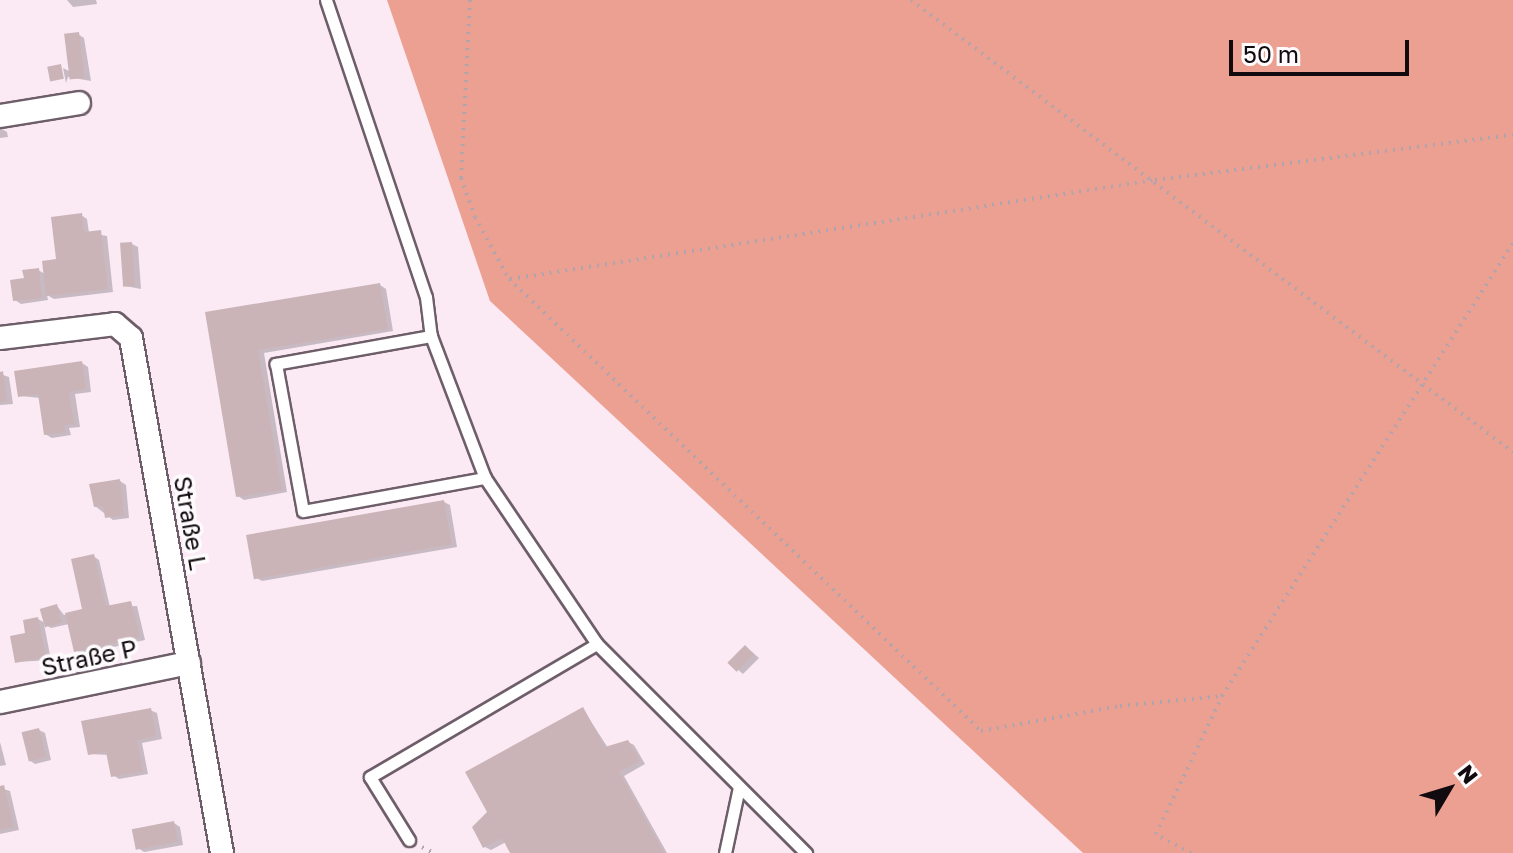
<!DOCTYPE html>
<html>
<head>
<meta charset="utf-8">
<style>
	body { margin:0 }
	#map { position:relative; width:1513px; height:853px; overflow:hidden; background:#fbe9f4; font-family:"Golos Text",sans-serif }
	div>[style] { position:absolute }
	.forest>* { inset:0; background:#eca092 }
	.shadow>* { inset:0; background:#0003 }
	.building>* { inset:0; background:#cab4b8; transform-origin:0 0 }
	.path>* { height:4px; margin-top:-2px; transform-origin:0; background:repeating-linear-gradient(90deg,#b2a4ac 0 2px,transparent 0 8px) }
	.roads { filter:drop-shadow(2px 0 #6e5e69) drop-shadow(-2px 0 #6e5e69) drop-shadow(0 2px #6e5e69) drop-shadow(0 -2px #6e5e69) }
	.lane>* { height:11px; margin:-5.5px; padding:0 5.5px; transform-origin:5.5px; border-radius:5.5px; background:#fff }
	.street>* { height:22px; margin:-11px; padding:0 11px; transform-origin:11px; border-radius:11px; background:#fff }
	span { translate:-50% -50%; white-space:nowrap; text-align:center; line-height:1.15; -webkit-text-stroke:7px #fefbfd; paint-order:stroke }
	.street-label { font-size:24px; color:#110b0f }
	.north { position:absolute; left:1409px; top:749px; width:80px; height:80px; -webkit-text-stroke:6px #fefbfd; paint-order:stroke; rotate:52deg; font-size:22px; font-weight:700; line-height:32px; text-align:center; color:#110b0f }
	.north::after { content:''; display:block; margin:auto; width:28px; height:36px; background:#110b0f; clip-path:polygon(50% 0,100% 100%,50% 72%,0 100%) }
	.scale { position:absolute; left:1229px; top:40px; width:180px; height:36px; box-sizing:border-box; border:4px solid #110b0f; border-top:0; padding-left:10px; font-size:24px; line-height:28px; white-space:nowrap; color:#110b0f; -webkit-text-stroke:6px #fefbfd; paint-order:stroke }
</style>
</head>
<body>
<div id="map">
	<div class="forest">
		<div style="clip-path:polygon(387px 0,1513px 0,1513px 853px,1083px 853px,490px 301px)"></div>
	</div>
	<div class="shadow">
		<div style="clip-path:polygon(67px 0,96px 0,97px 4px,73px 7px)"></div>
		<div style="clip-path:polygon(78px 34px,84px 38px,91px 81px,68px 77px,66px 83px,63px 68px,71px 72px)"></div>
		<div style="clip-path:polygon(0 128px,7px 132px,8px 137px,0 138px)"></div>
		<div style="clip-path:polygon(81px 215px,87px 219px,89px 233px,107px 236px,113px 292px,54px 299px,47px 295px,48px 300px,21px 304px,15px 300px,26px 280px,38px 270px,45px 274px,58px 261px)"></div>
		<div style="clip-path:polygon(132px 244px,138px 247px,141px 289px,125px 286px)"></div>
		<div style="clip-path:polygon(380px 285px,386px 289px,393px 331px,264px 353px,287px 492px,244px 500px,238px 496px,207px 314px)"></div>
		<div style="clip-path:polygon(82px 363px,88px 367px,91px 392px,75px 394px,80px 427px,69px 428px,71px 435px,52px 438px,45px 434px,40px 398px,20px 396px)"></div>
		<div style="clip-path:polygon(0 374px,9px 377px,13px 404px,0 405px)"></div>
		<div style="clip-path:polygon(120px 481px,126px 485px,129px 518px,113px 520px,95px 506px)"></div>
		<div style="clip-path:polygon(444px 502px,450px 505px,457px 547px,262px 581px,255px 577px)"></div>
		<div style="clip-path:polygon(93px 556px,99px 560px,110px 607px,137px 606px,145px 640px,82px 654px,76px 650px,69px 624px,51px 628px,44px 624px,51px 660px,17px 662px,38px 619px,45px 623px,57px 606px,64px 615px,84px 610px)"></div>
		<div style="clip-path:polygon(751px 651px,759px 658px,743px 674px,730px 663px)"></div>
		<div style="clip-path:polygon(583px 709px,608px 748px,628px 742px,634px 745px,645px 764px,624px 776px,667px 853px,512px 853px,506px 842px,491px 850px,485px 847px)"></div>
		<div style="clip-path:polygon(150px 710px,157px 713px,162px 739px,142px 743px,148px 774px,119px 779px,113px 775px,109px 755px,89px 754px)"></div>
		<div style="clip-path:polygon(39px 730px,45px 733px,51px 760px,35px 764px,29px 760px)"></div>
		<div style="clip-path:polygon(0 742px,6px 765px,0 766px)"></div>
		<div style="clip-path:polygon(0 788px,10px 791px,19px 830px,0 834px)"></div>
		<div style="clip-path:polygon(174px 823px,180px 827px,183px 845px,144px 852px,138px 848px)"></div>
	</div>
	<div class="building">
		<div style="left:79px;top:32px;width:46px;height:15px;rotate:83deg"></div>
		<div style="left:61px;top:64px;width:15px;height:14px;rotate:79deg"></div>
		<div style="clip-path:polygon(82px 213px,84px 232px,101px 230px,108px 289px,46px 296px,42px 261px,56px 259px,51px 217px)"></div>
		<div style="left:132px;top:242px;width:44px;height:12px;rotate:86deg"></div>
		<div style="clip-path:polygon(39px 268px,42px 298px,13px 301px,10px 280px,24px 278px,22px 270px)"></div>
		<div style="clip-path:polygon(380px 283px,388px 329px,258px 350px,282px 490px,236px 497px,205px 312px)"></div>
		<div style="clip-path:polygon(82px 361px,86px 389px,69px 392px,74px 424px,64px 425px,65px 432px,44px 435px,38px 394px,18px 397px,14px 371px)"></div>
		<div style="clip-path:polygon(3px 371px,7px 401px,0 402px,0 372px)"></div>
		<div style="clip-path:polygon(120px 479px,124px 515px,105px 518px,103px 506px,94px 507px,89px 484px)"></div>
		<div style="left:444px;top:500px;width:45px;height:201px;rotate:80deg"></div>
		<div style="clip-path:polygon(94px 554px,106px 606px,131px 601px,140px 637px,74px 652px,65px 613px,82px 609px,71px 559px)"></div>
		<div style="left:57px;top:604px;width:19px;height:18px;rotate:74deg"></div>
		<div style="clip-path:polygon(38px 617px,46px 657px,15px 663px,10px 636px,25px 633px,23px 620px)"></div>
		<div style="left:745px;top:645px;width:13px;height:25px;rotate:45deg"></div>
		<div style="clip-path:polygon(583px 707px,605px 747px,628px 740px,640px 761px,619px 772px,664px 853px,510px 853px,502px 838px,483px 848px,472px 827px,487px 812px,465px 772px)"></div>
		<div style="clip-path:polygon(151px 708px,156px 736px,137px 740px,143px 771px,111px 777px,106px 752px,88px 755px,81px 721px)"></div>
		<div style="left:39px;top:728px;width:30px;height:18px;rotate:76deg"></div>
		<div style="clip-path:polygon(4px 785px,14px 827px,0 830px,0 786px)"></div>
		<div style="left:174px;top:821px;width:21px;height:43px;rotate:79deg"></div>
	</div>
	<div class="path">
		<div style="left:470px;top:0;width:178px;rotate:92.9deg"></div>
		<div style="left:461px;top:178px;width:41px;rotate:70.3deg"></div>
		<div style="left:475px;top:217px;width:71px;rotate:61.3deg"></div>
		<div style="left:509px;top:279px;width:654px;rotate:43.76deg"></div>
		<div style="left:981px;top:731px;width:141px;rotate:-10.2deg"></div>
		<div style="left:1120px;top:706px;width:102px;rotate:-5.6deg"></div>
		<div style="left:911px;top:0;width:753px;rotate:36.9deg"></div>
		<div style="left:510px;top:279px;width:653px;rotate:-8.73deg"></div>
		<div style="left:1155px;top:180px;width:361px;rotate:-7.2deg"></div>
		<div style="left:422px;top:847px;width:13px;rotate:27deg"></div>
		<div style="left:1191px;top:853px;width:40px;rotate:-152deg"></div>
		<div style="left:1156px;top:834px;width:153px;rotate:-64.4deg"></div>
		<div style="left:1222px;top:696px;width:538px;rotate:-57.28deg"></div>
	</div>
	<div class="roads">
		<div class="lane">
			<div style="left:326px;top:0;width:313px;rotate:71.4deg"></div>
			<div style="left:426px;top:297px;width:39px;rotate:83deg"></div>
			<div style="left:431px;top:336px;width:152px;rotate:69.2deg"></div>
			<div style="left:485px;top:478px;width:200px;rotate:56deg"></div>
			<div style="left:597px;top:644px;width:296px;rotate:45deg"></div>
			<div style="left:431px;top:336px;width:158px;rotate:169.8deg"></div>
			<div style="left:276px;top:364px;width:149px;rotate:79.6deg"></div>
			<div style="left:303px;top:511px;width:185px;rotate:-10.3deg"></div>
			<div style="left:409px;top:840px;width:74px;rotate:-121.8deg"></div>
			<div style="left:370px;top:777px;width:263px;rotate:-30.4deg"></div>
			<div style="left:725px;top:853px;width:67px;rotate:-78deg"></div>
		</div>
		<div class="street">
			<div style="left:0;top:116px;width:80px;rotate:-9.3deg"></div>
			<div style="left:0;top:338px;width:116px;rotate:-6.9deg"></div>
			<div style="left:115px;top:324px;width:21px;rotate:41deg"></div>
			<div style="left:131px;top:338px;width:523px;rotate:79.98deg"></div>
			<div style="left:0;top:702px;width:193px;rotate:-11.7deg"></div>
		</div>
	</div>
	<div class="street-label">
		<span style="left:191px;top:523px;rotate:80deg">Straße L</span>
		<span style="left:89px;top:657px;rotate:-12deg">Straße P</span>
	</div>
	<div class="north">N</div>
	<div class="scale">50 m</div>
</div>
</body>
</html>
